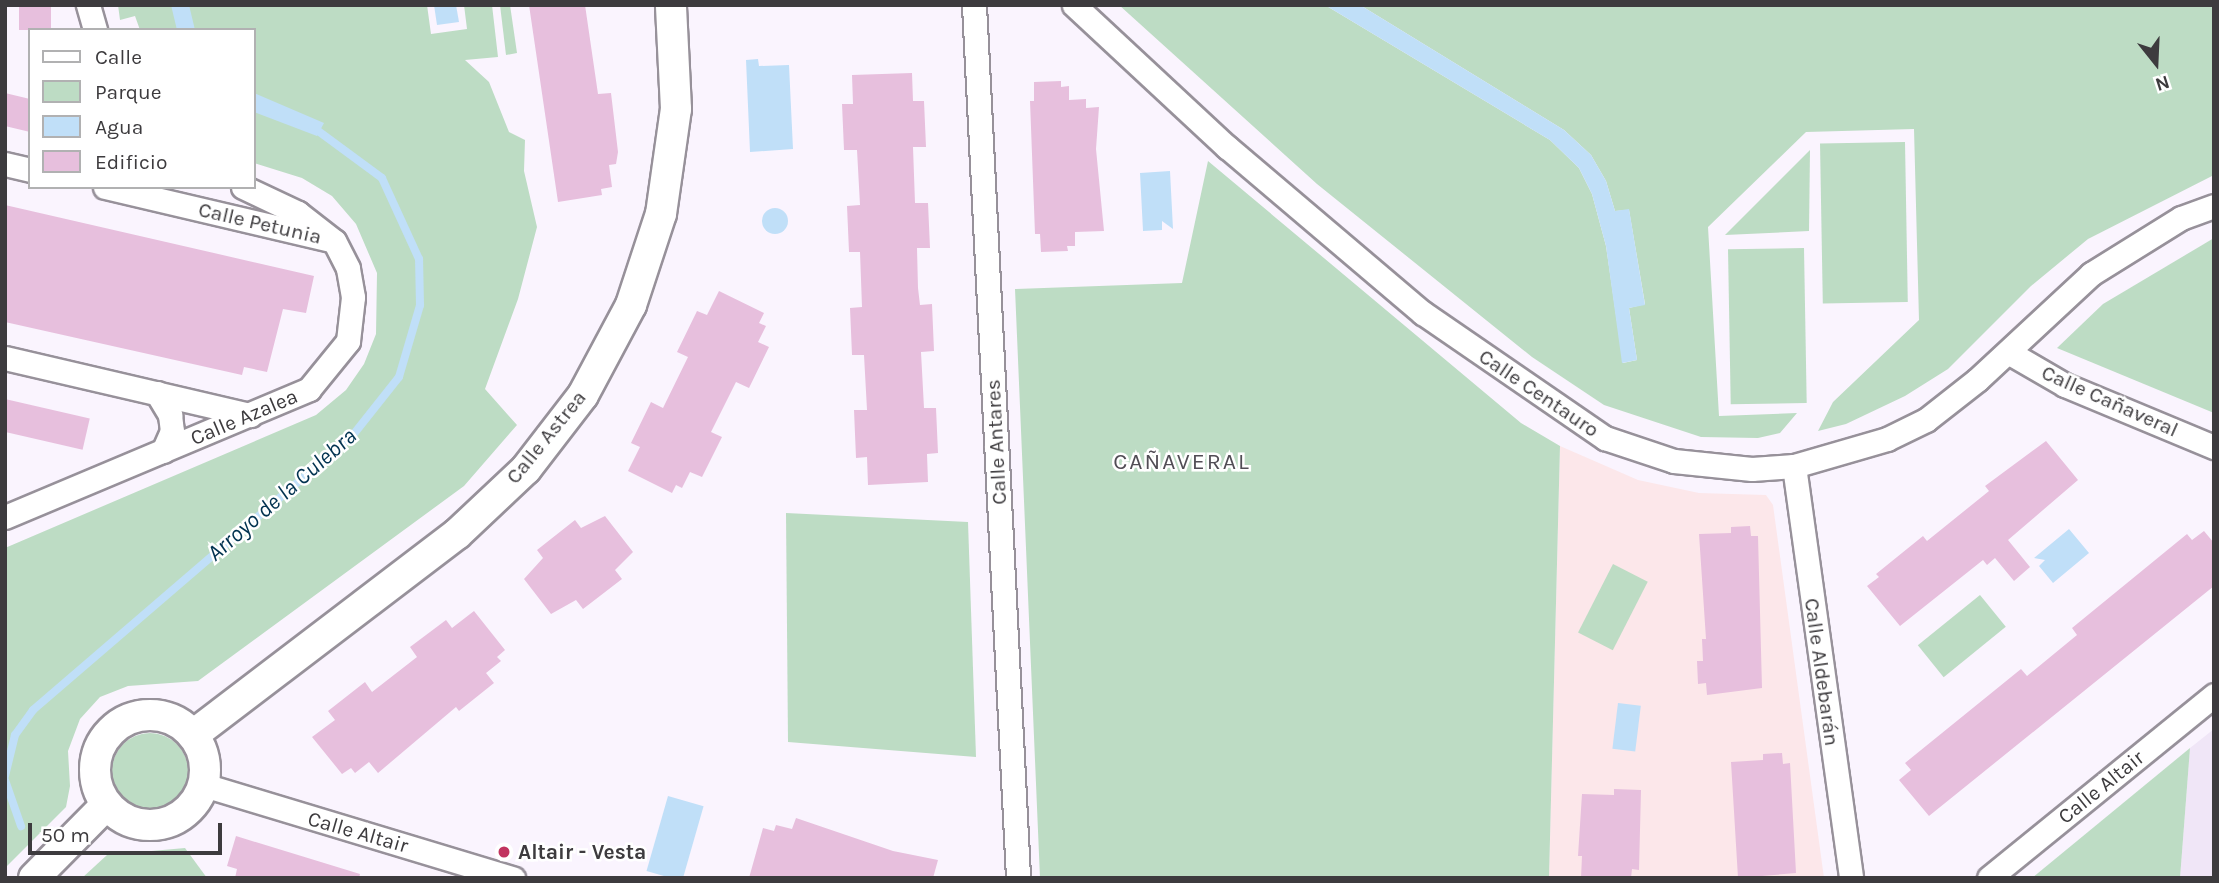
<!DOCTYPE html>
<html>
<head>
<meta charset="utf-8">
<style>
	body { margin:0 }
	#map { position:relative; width:2219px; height:883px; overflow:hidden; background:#faf4fe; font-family:Karla,sans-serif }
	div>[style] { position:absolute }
	.built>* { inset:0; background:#f0e6f7 }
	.industrial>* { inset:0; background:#fce7ea }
	.green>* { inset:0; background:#bddcc4; transform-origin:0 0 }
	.round { border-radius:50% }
	.water>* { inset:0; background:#c0dff8; transform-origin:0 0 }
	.stream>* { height:8px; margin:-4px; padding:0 4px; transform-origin:4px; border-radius:4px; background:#c0dff8 }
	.building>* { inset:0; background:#e7bfdd; transform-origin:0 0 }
	.roads { filter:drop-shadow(2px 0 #97919a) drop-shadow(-2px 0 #97919a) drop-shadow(0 2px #97919a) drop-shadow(0 -2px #97919a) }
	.minor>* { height:23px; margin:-11.5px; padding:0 11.5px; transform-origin:11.5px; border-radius:11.5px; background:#fff }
	.tertiary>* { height:30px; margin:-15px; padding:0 15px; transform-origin:15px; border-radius:15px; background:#fff }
	.tertiary>.ring { margin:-15px; padding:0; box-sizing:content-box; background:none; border:30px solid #fff; border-radius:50% }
	.dots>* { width:19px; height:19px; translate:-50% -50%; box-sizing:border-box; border:4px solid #fff; border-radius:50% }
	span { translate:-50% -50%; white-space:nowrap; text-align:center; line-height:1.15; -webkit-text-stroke:5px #fff; paint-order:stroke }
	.street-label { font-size:21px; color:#3d3b3e }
	.poi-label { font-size:21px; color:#3d3b3e; font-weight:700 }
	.left { translate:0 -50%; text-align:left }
	.neighbourhood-label { font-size:23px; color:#514d55; letter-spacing:2px }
	.water-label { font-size:23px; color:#013250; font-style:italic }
	.frame { position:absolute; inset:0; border:7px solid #3d3b3e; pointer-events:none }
	.legend { position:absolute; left:28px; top:28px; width:228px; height:161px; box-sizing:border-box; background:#fff; border:2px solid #b1b1b2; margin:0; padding:9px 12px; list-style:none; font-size:21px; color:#3d3b3e }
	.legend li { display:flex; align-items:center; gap:14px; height:35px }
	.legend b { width:35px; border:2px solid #b1b1b2 }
	.north { position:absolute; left:2121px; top:28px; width:70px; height:70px; -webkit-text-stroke:5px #fff; paint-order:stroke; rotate:162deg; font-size:19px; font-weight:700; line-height:28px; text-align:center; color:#3d3b3e }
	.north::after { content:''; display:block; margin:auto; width:24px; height:32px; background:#3d3b3e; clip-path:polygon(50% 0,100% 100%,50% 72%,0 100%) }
	.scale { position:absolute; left:28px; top:823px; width:194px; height:32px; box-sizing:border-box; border:4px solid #3d3b3e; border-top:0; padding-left:9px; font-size:21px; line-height:24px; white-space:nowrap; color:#3d3b3e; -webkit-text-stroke:5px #fff; paint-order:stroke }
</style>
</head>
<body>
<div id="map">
	<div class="built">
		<div style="clip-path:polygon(2214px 729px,2214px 878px,2180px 878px,2190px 748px)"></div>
	</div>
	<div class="industrial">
		<div style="clip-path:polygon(1560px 446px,1638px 480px,1699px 493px,1766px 495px,1773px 505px,1824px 878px,1549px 878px)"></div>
	</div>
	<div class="green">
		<div style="clip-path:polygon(118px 5px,427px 5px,431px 34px,467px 29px,464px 5px,492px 5px,498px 57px,465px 60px,489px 82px,509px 132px,525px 140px,524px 171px,537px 227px,518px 299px,485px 389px,517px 425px,464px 486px,198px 681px,128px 686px,100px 697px,80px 719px,68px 751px,70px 786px,66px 807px,5px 868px,5px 548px,316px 415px,346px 390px,364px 364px,376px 334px,377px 273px,356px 224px,332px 196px,302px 178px,254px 163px,254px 30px,140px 30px,135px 16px,120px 20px)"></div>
		<div style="clip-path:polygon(500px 5px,510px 5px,517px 53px,506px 55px)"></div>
		<div style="clip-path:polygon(1119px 5px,1325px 5px,1550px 140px,1579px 168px,1592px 194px,1606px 246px,1623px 363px,1637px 360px,1629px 308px,1645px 304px,1629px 210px,1615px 211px,1606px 181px,1591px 155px,1564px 130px,1360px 5px,2214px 5px,2214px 175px,2088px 239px,2031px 286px,1948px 369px,1905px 396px,1846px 424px,1818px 431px,1833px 402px,1919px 320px,1914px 129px,1806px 132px,1708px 227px,1719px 416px,1797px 413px,1780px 433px,1758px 438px,1701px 437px,1604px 405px,1532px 357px,1317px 184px)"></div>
		<div style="left:1905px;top:142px;width:160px;height:85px;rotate:89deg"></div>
		<div style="clip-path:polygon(1810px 150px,1809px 231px,1725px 235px)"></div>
		<div style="clip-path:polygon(1208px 161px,1521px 423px,1560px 446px,1549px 878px,1040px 878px,1015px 289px,1182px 283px)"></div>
		<div style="clip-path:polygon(2214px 238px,2214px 413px,2057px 348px,2103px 304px)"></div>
		<div style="left:1804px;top:248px;width:155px;height:76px;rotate:89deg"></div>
		<div style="clip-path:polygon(786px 513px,968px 522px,976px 757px,788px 742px)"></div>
		<div style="left:1613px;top:564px;width:39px;height:77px;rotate:27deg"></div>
		<div style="left:1980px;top:595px;width:41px;height:80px;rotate:51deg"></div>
		<div class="round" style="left:112px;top:733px;width:76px;height:76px"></div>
		<div style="clip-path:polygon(2190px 748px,2180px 878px,2032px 878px)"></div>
		<div style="clip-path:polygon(185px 848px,207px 878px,82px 878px,107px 855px)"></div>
	</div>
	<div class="water">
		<div style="clip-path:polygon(171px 5px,189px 5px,195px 30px,177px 30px)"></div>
		<div style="clip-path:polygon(434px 5px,456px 5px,459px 22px,437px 25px)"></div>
		<div style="clip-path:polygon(1325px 5px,1360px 5px,1564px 130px,1591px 155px,1606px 181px,1615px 211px,1629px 209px,1645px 305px,1629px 308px,1637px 360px,1622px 363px,1606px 246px,1592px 194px,1579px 168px,1550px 140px)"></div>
		<div style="clip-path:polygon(758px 59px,759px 66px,789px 65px,793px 149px,750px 152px,746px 60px)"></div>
		<div style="clip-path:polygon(254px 93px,324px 123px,317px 136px,254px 112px)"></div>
		<div style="clip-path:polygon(1170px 171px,1173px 229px,1162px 221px,1162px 230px,1143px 231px,1140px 173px)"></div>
		<div class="round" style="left:762px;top:208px;width:26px;height:26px"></div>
		<div style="clip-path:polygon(2069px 529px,2089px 553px,2053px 583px,2039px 566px,2045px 560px,2034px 558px)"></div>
		<div style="left:1618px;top:703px;width:23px;height:46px;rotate:7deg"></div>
		<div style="left:668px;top:796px;width:37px;height:78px;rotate:16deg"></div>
	</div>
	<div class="stream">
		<div style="left:5px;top:776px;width:42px;rotate:-76.3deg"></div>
		<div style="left:15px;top:735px;width:31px;rotate:-54deg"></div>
		<div style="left:33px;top:710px;width:422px;rotate:-40.7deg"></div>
		<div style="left:353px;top:435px;width:74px;rotate:-51.6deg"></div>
		<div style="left:399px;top:377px;width:75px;rotate:-73.7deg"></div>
		<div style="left:420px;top:305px;width:46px;rotate:-91.2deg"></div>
		<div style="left:419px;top:259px;width:89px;rotate:-114.6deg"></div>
		<div style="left:382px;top:178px;width:89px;rotate:-143.6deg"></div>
		<div style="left:5px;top:780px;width:49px;rotate:70.8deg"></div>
	</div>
	<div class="building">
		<div style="left:19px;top:5px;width:32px;height:25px"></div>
		<div style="clip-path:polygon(529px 5px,585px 5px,598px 94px,611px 93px,618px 152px,616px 164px,609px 165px,612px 187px,601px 189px,602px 195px,558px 202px)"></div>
		<div style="clip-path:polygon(912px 73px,913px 101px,924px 101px,926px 147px,913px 147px,915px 203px,928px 203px,930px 248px,917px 248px,918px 288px,920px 305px,932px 304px,934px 351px,921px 352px,924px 408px,936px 408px,938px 453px,927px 454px,928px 482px,868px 485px,867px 457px,856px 458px,854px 410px,867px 410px,864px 355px,852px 355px,850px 308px,862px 307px,860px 252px,849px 252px,847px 206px,860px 205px,857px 150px,844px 150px,842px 104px,853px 104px,852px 75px)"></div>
		<div style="clip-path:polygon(1061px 81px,1061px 87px,1069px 86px,1069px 100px,1086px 99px,1086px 108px,1099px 107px,1096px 149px,1104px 231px,1075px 232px,1075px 246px,1067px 246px,1068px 251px,1041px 252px,1040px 234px,1035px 234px,1030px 101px,1034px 101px,1034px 82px)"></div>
		<div style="clip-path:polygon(5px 93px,30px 99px,30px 132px,5px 126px)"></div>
		<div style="clip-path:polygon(5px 205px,314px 276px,306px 313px,283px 309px,267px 372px,244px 367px,242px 375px,5px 322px)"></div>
		<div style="clip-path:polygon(719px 291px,764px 313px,759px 323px,766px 326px,758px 342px,769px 347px,749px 388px,736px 382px,711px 432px,722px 437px,702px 477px,690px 472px,682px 488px,676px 485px,672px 493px,628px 471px,640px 447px,631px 443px,651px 402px,663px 408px,688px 357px,677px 352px,697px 311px,707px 315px)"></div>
		<div style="left:5px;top:399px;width:87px;height:32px;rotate:13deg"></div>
		<div style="clip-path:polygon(2046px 441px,2078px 480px,2008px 540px,2030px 567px,2014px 581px,1995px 558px,1987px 565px,1983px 560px,1900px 626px,1867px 586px,1879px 577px,1876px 574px,1923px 536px,1927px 541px,1989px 491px,1985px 486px)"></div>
		<div style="clip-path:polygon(605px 516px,633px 552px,615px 570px,622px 579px,583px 609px,576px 600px,551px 614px,524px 579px,543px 558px,537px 550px,575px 520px,581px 528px)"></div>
		<div style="clip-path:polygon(1750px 526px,1751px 536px,1758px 536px,1762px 688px,1707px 695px,1706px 683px,1698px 684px,1697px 661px,1703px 661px,1702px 639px,1706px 639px,1699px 534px,1731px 533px,1731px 527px)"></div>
		<div style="clip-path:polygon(2204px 531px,2214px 543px,2214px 586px,1929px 816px,1899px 780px,1911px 770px,1905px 763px,2021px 669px,2027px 676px,2077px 635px,2072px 628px,2187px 534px,2192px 540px)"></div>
		<div style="clip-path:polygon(474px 611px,505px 650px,497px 657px,501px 661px,486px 673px,494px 683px,459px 711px,456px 707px,378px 773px,369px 762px,355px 773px,351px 768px,342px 774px,312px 737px,335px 720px,328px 711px,365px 682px,372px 692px,417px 657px,410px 647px,446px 620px,452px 628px)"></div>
		<div style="clip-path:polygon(1782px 753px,1783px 764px,1790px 763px,1796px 873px,1738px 878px,1731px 762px,1763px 760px,1763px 754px)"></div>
		<div style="clip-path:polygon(1614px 789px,1641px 790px,1639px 870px,1632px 869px,1631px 878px,1581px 878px,1582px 856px,1578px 856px,1582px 794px,1614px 795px)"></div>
		<div style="clip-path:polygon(796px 818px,893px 851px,938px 860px,933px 878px,749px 878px,763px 828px,774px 831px,776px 825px,792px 829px)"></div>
		<div style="clip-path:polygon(236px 836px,360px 874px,359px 878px,235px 878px,237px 869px,227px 866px)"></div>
	</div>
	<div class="roads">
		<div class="minor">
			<div style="left:88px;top:5px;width:26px;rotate:74deg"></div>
			<div style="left:974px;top:5px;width:874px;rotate:87.11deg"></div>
			<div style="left:1074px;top:5px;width:209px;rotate:42.9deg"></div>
			<div style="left:1227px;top:147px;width:257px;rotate:40.3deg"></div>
			<div style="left:1423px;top:313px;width:221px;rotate:34.5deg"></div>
			<div style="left:1605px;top:438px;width:73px;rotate:18.4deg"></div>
			<div style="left:1674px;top:461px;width:78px;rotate:5.9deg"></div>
			<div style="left:1752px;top:469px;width:42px;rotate:-4.1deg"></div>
			<div style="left:1794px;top:466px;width:97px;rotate:-16.2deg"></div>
			<div style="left:1887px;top:439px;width:43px;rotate:-26deg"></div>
			<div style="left:1926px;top:420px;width:65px;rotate:-38.1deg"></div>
			<div style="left:1977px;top:380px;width:156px;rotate:-42.9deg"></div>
			<div style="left:2091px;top:274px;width:106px;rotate:-31.9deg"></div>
			<div style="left:2181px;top:218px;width:35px;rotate:-20deg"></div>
			<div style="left:5px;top:164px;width:26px;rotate:13deg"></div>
			<div style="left:105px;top:187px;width:228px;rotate:13.2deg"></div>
			<div style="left:2008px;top:352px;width:66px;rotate:30.1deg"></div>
			<div style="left:2065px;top:385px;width:161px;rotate:22.6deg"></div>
			<div style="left:5px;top:358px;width:252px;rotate:13.1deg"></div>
			<div style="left:157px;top:393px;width:26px;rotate:59deg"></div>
			<div style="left:170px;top:415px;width:16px;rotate:83deg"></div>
			<div style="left:172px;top:431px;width:22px;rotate:114deg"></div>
			<div style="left:1794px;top:466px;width:416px;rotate:82.1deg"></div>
			<div style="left:5px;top:517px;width:330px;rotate:-22.8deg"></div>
			<div style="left:309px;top:389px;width:62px;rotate:-50.9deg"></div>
			<div style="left:348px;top:341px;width:44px;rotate:-83.5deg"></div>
			<div style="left:353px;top:297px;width:29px;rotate:-100deg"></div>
			<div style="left:348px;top:268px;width:30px;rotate:-117deg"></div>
			<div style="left:334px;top:241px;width:46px;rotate:-142.1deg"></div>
			<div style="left:298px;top:213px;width:61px;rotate:-154.7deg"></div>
			<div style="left:204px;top:785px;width:323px;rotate:16.8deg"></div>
			<div style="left:1989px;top:878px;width:290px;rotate:-39.1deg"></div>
		</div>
		<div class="tertiary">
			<div class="ring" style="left:95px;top:715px;width:80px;height:80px"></div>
			<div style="left:193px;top:735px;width:332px;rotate:-37.3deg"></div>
			<div style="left:457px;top:534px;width:95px;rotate:-43.3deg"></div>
			<div style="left:526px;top:469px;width:93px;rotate:-52.4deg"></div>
			<div style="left:583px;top:395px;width:102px;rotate:-61.9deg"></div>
			<div style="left:631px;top:305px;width:96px;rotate:-71.8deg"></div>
			<div style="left:661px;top:214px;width:106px;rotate:-81.9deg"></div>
			<div style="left:676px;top:109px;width:104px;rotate:-92.8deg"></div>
			<div style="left:34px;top:878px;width:103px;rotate:-45.4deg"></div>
		</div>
	</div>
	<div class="dots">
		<div style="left:504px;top:852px;background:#c1335f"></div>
	</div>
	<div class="street-label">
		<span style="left:260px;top:223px;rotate:13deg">Calle Petunia</span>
		<span style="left:1539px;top:393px;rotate:34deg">Calle Centauro</span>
		<span style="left:2110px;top:401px;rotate:24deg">Calle Cañaveral</span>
		<span style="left:244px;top:417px;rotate:-23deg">Calle Azalea</span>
		<span style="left:546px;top:437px;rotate:-51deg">Calle Astrea</span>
		<span style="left:996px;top:442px;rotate:-93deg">Calle Antares</span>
		<span style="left:1822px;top:672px;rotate:82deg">Calle Aldebarán</span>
		<span style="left:2101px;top:787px;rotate:-39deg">Calle Altair</span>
		<span style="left:358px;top:832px;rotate:16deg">Calle Altair</span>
	</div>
	<div class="poi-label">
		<span class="left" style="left:518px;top:852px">Altair - Vesta</span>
	</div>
	<div class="neighbourhood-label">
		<span style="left:1182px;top:462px">CAÑAVERAL</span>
	</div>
	<div class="water-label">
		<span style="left:282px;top:495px;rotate:-41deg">Arroyo de la Culebra</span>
	</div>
	<div class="frame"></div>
	<ul class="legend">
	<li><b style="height:9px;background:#fff"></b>Calle</li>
	<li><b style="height:19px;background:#bddcc4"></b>Parque</li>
	<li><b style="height:19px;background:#c0dff8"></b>Agua</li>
	<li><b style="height:19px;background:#e7bfdd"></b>Edificio</li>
	</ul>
	<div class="north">N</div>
	<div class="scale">50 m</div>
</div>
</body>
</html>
